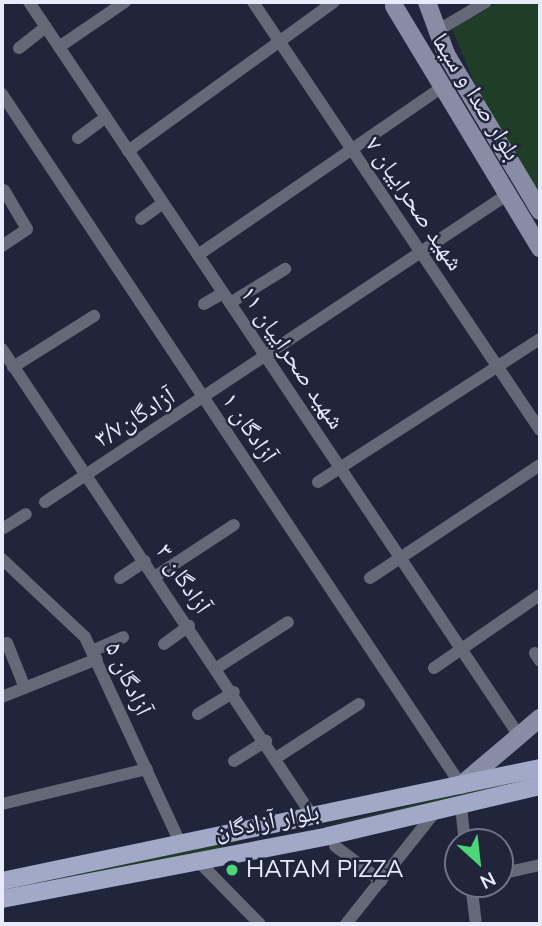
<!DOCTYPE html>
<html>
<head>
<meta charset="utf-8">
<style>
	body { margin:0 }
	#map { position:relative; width:542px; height:926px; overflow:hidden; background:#21253c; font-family:"Nunito Sans","Noto Naskh Arabic",sans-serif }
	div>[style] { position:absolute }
	.green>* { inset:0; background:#203d27 }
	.street>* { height:12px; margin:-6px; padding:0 6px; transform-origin:6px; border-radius:6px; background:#656877 }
	.secondary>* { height:18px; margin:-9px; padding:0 9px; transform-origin:9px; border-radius:9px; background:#888ca4 }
	.primary>* { height:18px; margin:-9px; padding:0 9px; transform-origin:9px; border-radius:9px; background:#a2a8c8 }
	.dots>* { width:19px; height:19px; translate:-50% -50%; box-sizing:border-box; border:4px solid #21253c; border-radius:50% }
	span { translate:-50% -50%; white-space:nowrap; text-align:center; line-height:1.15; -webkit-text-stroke:5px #21253c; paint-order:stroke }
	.street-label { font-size:24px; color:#e8ebfb }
	.poi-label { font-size:24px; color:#e8ebfb }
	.left { translate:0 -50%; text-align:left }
	.frame { position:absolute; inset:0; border:4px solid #e8ebfb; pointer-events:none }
	.north { position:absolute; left:444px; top:828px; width:70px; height:70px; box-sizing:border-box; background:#21253c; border:2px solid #717488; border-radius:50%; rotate:153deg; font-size:19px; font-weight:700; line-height:28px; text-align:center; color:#e8ebfb }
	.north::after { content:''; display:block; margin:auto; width:24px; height:32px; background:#4bd677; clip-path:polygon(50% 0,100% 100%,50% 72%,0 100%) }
</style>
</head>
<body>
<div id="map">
	<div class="green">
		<div style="clip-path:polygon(499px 2px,540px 2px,540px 197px,482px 101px,452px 29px)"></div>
		<div style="clip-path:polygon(532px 775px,492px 790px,279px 836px,396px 809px)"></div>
		<div style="clip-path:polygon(250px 836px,215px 851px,2px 894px,2px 885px)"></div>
	</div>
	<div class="street">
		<div style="left:29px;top:2px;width:884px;rotate:56.26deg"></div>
		<div style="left:253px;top:2px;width:515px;rotate:56.16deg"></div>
		<div style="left:435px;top:32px;width:59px;rotate:-30.5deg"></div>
		<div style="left:59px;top:47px;width:80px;rotate:-34.3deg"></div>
		<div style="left:19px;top:48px;width:34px;rotate:-38deg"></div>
		<div style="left:2px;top:94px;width:830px;rotate:56.41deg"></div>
		<div style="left:78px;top:138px;width:35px;rotate:-37deg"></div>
		<div style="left:128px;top:151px;width:254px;rotate:-35.9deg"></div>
		<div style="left:141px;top:219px;width:27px;rotate:-36deg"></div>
		<div style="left:2px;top:246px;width:30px;rotate:-34deg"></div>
		<div style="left:27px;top:229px;width:45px;rotate:-120.5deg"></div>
		<div style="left:198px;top:255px;width:295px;rotate:-34.5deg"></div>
		<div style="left:230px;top:303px;width:65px;rotate:-31.7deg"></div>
		<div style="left:204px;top:304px;width:22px;rotate:-30deg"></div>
		<div style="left:2px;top:349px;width:562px;rotate:56.39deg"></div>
		<div style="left:13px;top:367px;width:96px;rotate:-32.2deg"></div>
		<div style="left:318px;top:482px;width:264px;rotate:-32.8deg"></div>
		<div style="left:45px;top:502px;width:556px;rotate:-33.63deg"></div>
		<div style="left:2px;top:529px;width:28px;rotate:-32deg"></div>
		<div style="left:2px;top:559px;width:114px;rotate:43.2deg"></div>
		<div style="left:85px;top:637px;width:227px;rotate:65.2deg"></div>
		<div style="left:156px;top:576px;width:93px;rotate:-33.2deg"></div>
		<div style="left:120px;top:578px;width:30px;rotate:-34deg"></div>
		<div style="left:370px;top:578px;width:204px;rotate:-33.6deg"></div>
		<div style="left:7px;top:643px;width:48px;rotate:68.2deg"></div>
		<div style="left:164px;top:644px;width:31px;rotate:-36deg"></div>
		<div style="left:92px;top:651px;width:34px;rotate:-24deg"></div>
		<div style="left:535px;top:653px;width:9px;rotate:58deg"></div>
		<div style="left:218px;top:667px;width:83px;rotate:-32.7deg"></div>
		<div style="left:434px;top:668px;width:129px;rotate:-34.6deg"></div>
		<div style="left:2px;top:697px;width:102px;rotate:-21.8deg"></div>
		<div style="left:198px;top:714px;width:42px;rotate:-31.4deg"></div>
		<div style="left:276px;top:758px;width:99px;rotate:-33deg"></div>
		<div style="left:234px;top:761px;width:38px;rotate:-32deg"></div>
		<div style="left:2px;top:804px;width:149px;rotate:-13.6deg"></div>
		<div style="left:461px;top:806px;width:36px;rotate:84deg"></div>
		<div style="left:335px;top:846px;width:58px;rotate:37.3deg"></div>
		<div style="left:198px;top:861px;width:88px;rotate:45.5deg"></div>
		<div style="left:500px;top:874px;width:41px;rotate:-12.7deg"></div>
		<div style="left:471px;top:884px;width:40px;rotate:82.9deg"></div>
		<div style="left:346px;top:924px;width:143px;rotate:-51.5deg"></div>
	</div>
	<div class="secondary">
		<div style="left:427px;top:2px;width:55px;rotate:69.9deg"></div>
		<div style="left:446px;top:54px;width:183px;rotate:59.1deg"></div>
		<div style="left:394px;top:6px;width:283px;rotate:58.9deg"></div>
		<div style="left:461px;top:785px;width:104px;rotate:-40.3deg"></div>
	</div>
	<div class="primary">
		<div style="left:2px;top:881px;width:550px;rotate:-11.86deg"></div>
		<div style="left:2px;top:899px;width:332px;rotate:-10.9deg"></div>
		<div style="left:328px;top:836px;width:218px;rotate:-13.3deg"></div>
	</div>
	<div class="dots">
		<div style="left:232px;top:870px;background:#4bd677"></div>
	</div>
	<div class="street-label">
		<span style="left:476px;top:97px;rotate:58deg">بلوار صدا و سیما</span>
		<span style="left:414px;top:204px;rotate:56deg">شهید صحراییان ۷</span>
		<span style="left:292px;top:358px;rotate:56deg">شهید صحراییان ۱۱</span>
		<span style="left:135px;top:418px;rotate:-32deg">آزادگان۳/۷</span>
		<span style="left:249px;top:428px;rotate:56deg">آزادگان ۱</span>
		<span style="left:183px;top:579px;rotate:56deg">آزادگان ۳</span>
		<span style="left:128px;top:679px;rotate:65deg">آزادگان ۵</span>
		<span style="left:267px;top:822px;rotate:-11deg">بلوار آزادگان</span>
	</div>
	<div class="poi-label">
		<span class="left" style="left:246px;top:870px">HATAM PIZZA</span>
	</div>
	<div class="frame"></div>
	<div class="north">N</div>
</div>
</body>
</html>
